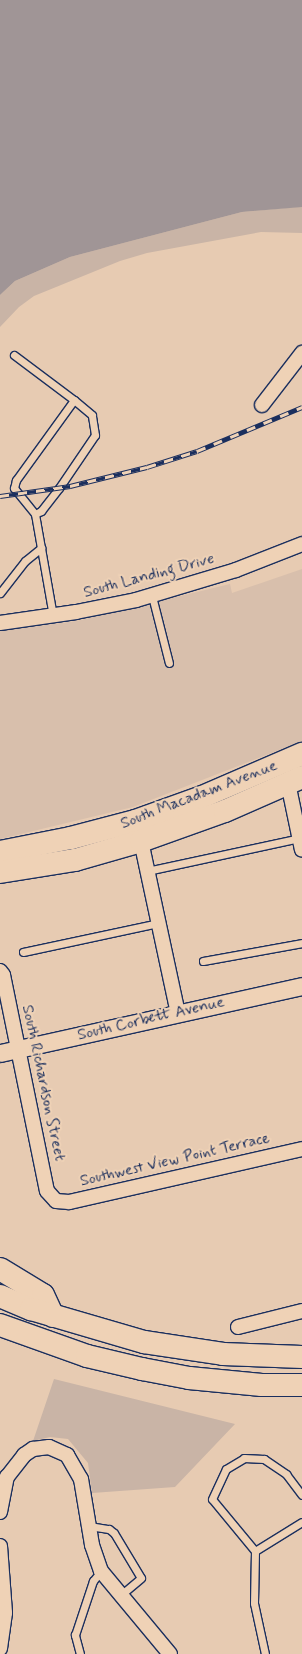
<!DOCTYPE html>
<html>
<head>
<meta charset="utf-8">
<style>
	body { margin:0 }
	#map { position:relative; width:302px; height:1654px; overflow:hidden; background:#e7cbb2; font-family:Mynerve,sans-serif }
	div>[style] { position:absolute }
	.built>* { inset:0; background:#d8bfac }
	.green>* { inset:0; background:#c9b4a6 }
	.water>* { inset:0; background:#a09596 }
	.roads { filter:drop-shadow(1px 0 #1b2f5e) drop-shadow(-1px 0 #1b2f5e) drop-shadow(0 1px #1b2f5e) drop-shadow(0 -1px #1b2f5e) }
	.service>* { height:7px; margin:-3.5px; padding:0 3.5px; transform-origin:3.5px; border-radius:3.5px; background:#efd2b6 }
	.minor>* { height:14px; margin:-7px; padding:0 7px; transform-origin:7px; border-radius:7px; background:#efd2b6 }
	.tertiary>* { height:17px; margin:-8.5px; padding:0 8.5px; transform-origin:8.5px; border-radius:8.5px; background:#efd2b6 }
	.primary>* { height:22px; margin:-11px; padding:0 11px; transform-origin:11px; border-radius:11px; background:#efd2b6 }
	.motorway>* { height:22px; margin:-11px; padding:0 11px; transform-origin:11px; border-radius:11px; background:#efd2b6 }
	.rail>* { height:4.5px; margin-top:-2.25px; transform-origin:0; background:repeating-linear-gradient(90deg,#efd2b6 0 9px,#1b2f5e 0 18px); box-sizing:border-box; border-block:1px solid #1b2f5e }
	span { translate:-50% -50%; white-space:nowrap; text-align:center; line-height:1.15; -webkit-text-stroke:4px #efd2b6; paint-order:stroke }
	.street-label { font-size:16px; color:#1b2f5e }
</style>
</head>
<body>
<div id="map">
	<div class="built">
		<div style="clip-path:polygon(302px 569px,302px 741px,133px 807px,0 839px,0 631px,77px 621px,230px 584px,232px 593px)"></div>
	</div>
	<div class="green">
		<div style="clip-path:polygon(296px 207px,302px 207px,302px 233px,261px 232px,147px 253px,120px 261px,34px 296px,19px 307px,0 327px,0 295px,15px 281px,70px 257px,242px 212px)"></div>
		<div style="clip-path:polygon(54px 1379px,235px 1424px,175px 1487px,92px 1493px,88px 1463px,68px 1439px,50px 1437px,33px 1441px)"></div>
	</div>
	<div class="water">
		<div style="clip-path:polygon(0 0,302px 0,302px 207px,242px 212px,70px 257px,15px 281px,0 295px)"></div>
	</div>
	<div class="roads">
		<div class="service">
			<div style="left:14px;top:355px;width:75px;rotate:36.9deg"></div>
			<div style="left:35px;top:514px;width:7px;rotate:-27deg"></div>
			<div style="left:41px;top:511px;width:29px;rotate:-52deg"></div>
			<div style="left:59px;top:488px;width:64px;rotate:-55.8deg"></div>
			<div style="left:95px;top:435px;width:20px;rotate:-99deg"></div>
			<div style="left:92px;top:415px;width:23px;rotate:-140deg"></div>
			<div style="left:74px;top:400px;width:99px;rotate:125.9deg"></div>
			<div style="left:16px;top:480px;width:8px;rotate:104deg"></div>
			<div style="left:14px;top:488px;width:33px;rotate:51deg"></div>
			<div style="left:35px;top:514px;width:104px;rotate:80deg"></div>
			<div style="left:0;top:593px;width:41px;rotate:-52deg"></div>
			<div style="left:25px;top:561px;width:21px;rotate:-39deg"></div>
			<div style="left:152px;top:596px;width:69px;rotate:75.8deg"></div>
			<div style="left:147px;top:871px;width:157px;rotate:-12.2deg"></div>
			<div style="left:23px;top:952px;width:138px;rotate:-12.1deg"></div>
			<div style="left:203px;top:961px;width:101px;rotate:-10.3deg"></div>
			<div style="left:89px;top:1526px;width:20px;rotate:9deg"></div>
			<div style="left:109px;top:1529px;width:6px;rotate:39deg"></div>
			<div style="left:114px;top:1533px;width:52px;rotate:59deg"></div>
			<div style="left:141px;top:1578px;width:26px;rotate:140deg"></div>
			<div style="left:255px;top:1551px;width:67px;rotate:-129.6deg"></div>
			<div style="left:212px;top:1499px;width:33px;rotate:-65deg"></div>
			<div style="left:226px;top:1469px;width:21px;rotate:-31deg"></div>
			<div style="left:244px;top:1458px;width:20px;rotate:3deg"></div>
			<div style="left:264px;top:1459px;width:27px;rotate:34deg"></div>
			<div style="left:286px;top:1474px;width:26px;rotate:53deg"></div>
			<div style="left:80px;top:1654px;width:20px;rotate:-105deg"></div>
			<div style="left:75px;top:1635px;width:57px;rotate:-71.6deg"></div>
			<div style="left:93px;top:1581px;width:13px;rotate:-51deg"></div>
			<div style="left:265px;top:1654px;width:52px;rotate:-102.2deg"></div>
			<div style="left:254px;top:1603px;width:52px;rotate:-88.9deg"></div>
			<div style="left:255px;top:1551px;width:55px;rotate:-31.7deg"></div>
		</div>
		<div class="minor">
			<div style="left:262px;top:405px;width:66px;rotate:-52.4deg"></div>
			<div style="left:0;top:623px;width:77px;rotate:-8.2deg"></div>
			<div style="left:76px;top:612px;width:61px;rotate:-11.3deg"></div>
			<div style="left:136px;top:600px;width:104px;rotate:-16.7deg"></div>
			<div style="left:236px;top:570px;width:71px;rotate:-21.5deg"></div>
			<div style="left:288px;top:783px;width:68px;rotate:78.2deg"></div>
			<div style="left:141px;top:841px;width:176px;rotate:77.9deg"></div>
			<div style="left:0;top:971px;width:5px;rotate:53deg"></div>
			<div style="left:3px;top:975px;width:220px;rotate:78.5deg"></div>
			<div style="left:47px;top:1191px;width:13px;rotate:48deg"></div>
			<div style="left:56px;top:1201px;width:13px;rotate:4deg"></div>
			<div style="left:69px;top:1202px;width:239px;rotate:-12.8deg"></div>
			<div style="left:238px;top:1327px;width:66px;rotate:-14deg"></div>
			<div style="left:0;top:1512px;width:36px;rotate:-79deg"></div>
			<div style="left:7px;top:1477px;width:28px;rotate:-52deg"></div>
			<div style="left:24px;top:1455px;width:11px;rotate:-34deg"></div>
			<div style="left:33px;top:1449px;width:16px;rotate:-7deg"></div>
			<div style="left:49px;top:1447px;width:20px;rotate:24deg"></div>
			<div style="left:67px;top:1455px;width:28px;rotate:60deg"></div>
			<div style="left:81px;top:1479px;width:67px;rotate:80.5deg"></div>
			<div style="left:92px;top:1545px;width:28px;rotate:71deg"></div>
			<div style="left:101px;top:1571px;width:108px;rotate:50.3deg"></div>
			<div style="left:0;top:1546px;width:67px;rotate:85.7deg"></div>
			<div style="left:5px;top:1613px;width:36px;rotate:98deg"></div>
		</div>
		<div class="tertiary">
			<div style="left:0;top:1053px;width:309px;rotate:-12.5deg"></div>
		</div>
		<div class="primary">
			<div style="left:0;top:852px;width:72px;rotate:-11.2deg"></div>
			<div style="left:71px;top:838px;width:66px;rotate:-14.9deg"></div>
			<div style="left:135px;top:821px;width:71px;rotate:-19.7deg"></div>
			<div style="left:202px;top:797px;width:109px;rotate:-23.3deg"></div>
			<div style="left:0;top:872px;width:76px;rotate:-9.1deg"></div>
			<div style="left:75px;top:860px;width:69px;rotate:-16.1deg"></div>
			<div style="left:141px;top:841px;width:89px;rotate:-19.7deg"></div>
			<div style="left:225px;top:811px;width:84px;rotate:-23.8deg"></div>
		</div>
		<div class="motorway">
			<div style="left:0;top:1269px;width:50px;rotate:31.2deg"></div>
			<div style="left:43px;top:1295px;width:23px;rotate:65deg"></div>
			<div style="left:0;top:1296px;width:34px;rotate:23deg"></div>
			<div style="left:31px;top:1309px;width:118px;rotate:16.3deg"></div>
			<div style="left:144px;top:1342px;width:80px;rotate:8.6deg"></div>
			<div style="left:223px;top:1354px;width:79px;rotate:2.2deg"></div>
			<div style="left:0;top:1325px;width:92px;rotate:19.6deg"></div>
			<div style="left:87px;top:1356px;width:57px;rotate:13.3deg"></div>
			<div style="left:142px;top:1369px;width:48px;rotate:10.8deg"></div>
			<div style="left:189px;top:1378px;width:73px;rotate:5.5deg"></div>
			<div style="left:262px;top:1385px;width:40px"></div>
		</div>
	</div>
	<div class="rail">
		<div style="left:0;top:496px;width:71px;rotate:-8.1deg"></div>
		<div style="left:70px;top:486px;width:79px;rotate:-13.9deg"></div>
		<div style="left:147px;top:467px;width:52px;rotate:-17.7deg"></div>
		<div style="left:197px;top:451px;width:114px;rotate:-22.7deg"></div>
	</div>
	<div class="street-label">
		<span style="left:149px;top:576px;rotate:-15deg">South Landing Drive</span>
		<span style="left:199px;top:795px;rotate:-21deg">South Macadam Avenue</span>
		<span style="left:151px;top:1019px;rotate:-13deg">South Corbett Avenue</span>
		<span style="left:43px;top:1083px;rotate:78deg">South Richardson Street</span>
		<span style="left:175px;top:1160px;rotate:-13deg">Southwest View Point Terrace</span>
	</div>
</div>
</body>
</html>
